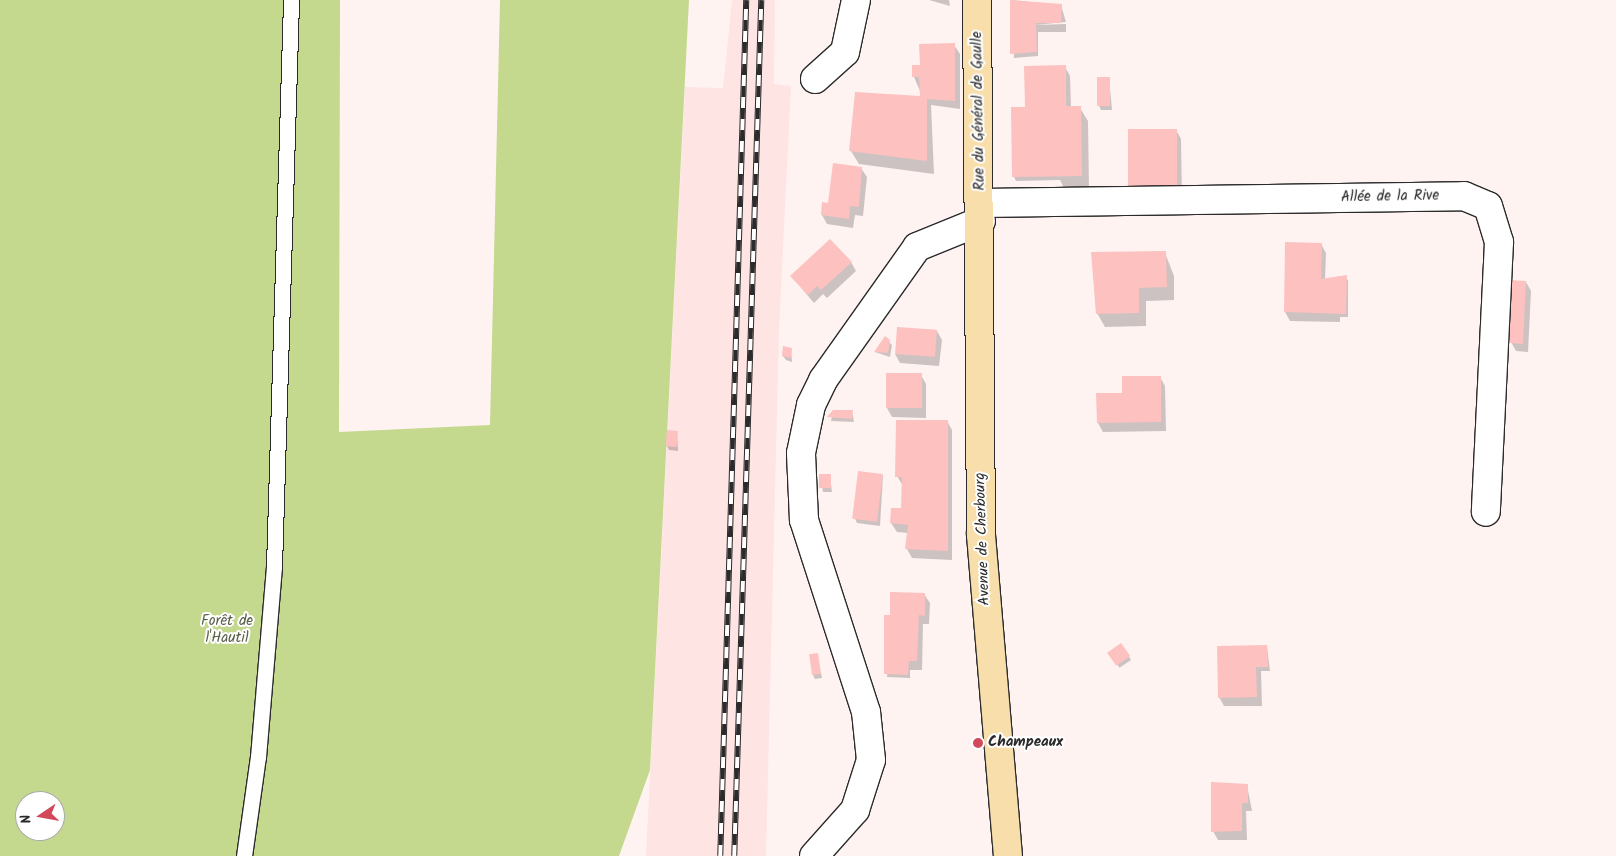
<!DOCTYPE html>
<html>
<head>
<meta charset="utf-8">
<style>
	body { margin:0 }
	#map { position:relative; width:1616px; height:856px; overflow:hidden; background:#fff3f2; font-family:Kalam,sans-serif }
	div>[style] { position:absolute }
	.built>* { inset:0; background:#fee4e3 }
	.green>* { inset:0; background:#c4d88e }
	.shadow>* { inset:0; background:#0003; transform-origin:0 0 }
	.building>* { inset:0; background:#fdc1bf; transform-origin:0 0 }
	.roads { filter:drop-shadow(1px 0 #2b2b2b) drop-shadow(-1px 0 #2b2b2b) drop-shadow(0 1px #2b2b2b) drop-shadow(0 -1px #2b2b2b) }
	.service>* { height:15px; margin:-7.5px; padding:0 7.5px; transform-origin:7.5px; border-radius:7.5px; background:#fff }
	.minor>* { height:28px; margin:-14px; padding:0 14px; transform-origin:14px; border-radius:14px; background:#fff }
	.primary>* { height:28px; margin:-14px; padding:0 14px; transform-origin:14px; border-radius:14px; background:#f8deab }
	.rail>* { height:5.5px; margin-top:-2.75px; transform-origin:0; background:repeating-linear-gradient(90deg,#fff 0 11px,#2b2b2b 0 22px); box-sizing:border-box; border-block:1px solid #2b2b2b }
	.dots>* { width:14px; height:14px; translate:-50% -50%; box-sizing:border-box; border:2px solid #fff; border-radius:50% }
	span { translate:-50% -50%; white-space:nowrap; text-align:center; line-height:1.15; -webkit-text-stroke:4px #fff; paint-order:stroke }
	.street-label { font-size:15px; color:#2b2b2b }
	.park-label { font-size:15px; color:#595f49 }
	.poi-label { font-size:15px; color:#2b2b2b; font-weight:700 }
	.left { translate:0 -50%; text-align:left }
	.north { position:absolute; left:15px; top:791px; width:50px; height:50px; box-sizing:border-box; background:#fff; border:1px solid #aaa; border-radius:50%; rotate:258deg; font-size:14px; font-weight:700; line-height:20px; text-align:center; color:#2b2b2b }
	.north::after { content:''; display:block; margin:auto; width:18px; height:22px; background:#d1495b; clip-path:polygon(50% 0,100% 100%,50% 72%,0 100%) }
</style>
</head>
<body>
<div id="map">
	<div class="built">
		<div style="clip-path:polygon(732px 0,775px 0,774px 84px,791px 86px,779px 331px,766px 856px,646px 856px,685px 87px,723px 88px)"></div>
	</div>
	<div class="green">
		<div style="clip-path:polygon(evenodd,0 0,340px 0,339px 432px,490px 425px,500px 0,689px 0,650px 770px,619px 856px,0 856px,0 0,25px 801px,55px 801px,55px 831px,25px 831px,25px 801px)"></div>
	</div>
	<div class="shadow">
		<div style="clip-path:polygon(929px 0,949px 0,950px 6px)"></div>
		<div style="clip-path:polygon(1011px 0,1061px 5px,1066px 22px,1035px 25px,1066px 24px,1066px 32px,1038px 32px,1038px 56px,1014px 58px)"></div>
		<div style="clip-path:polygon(954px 45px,960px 54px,960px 109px,931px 105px,934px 174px,859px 164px,851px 151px,923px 98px,914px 77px,921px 66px)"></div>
		<div style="clip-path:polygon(1065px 67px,1070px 76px,1071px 108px,1080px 108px,1088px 121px,1089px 189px,1065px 190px,1060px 180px,1016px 181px,1014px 177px,1026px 108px)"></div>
		<div style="clip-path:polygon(1109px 78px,1112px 110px,1101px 110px,1099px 106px)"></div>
		<div style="clip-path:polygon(1176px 130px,1181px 139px,1182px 200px,1135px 200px)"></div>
		<div style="clip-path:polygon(861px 168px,867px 177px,863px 216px,855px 215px,853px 228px,827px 224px,822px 215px)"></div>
		<div style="clip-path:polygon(1287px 243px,1321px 244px,1326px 253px,1325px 281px,1337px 281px,1338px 276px,1348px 280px,1348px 317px,1340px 317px,1340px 322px,1290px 321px,1285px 312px)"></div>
		<div style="clip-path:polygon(1165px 253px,1174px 276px,1174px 300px,1146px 301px,1146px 326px,1105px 327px,1097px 313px)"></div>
		<div style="clip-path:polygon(851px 262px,856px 271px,827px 298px,823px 294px,814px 303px,792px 277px)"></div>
		<div style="clip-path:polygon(1526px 282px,1531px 291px,1528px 352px,1516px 351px,1511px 342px)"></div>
		<div style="clip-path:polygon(937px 331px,942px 340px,939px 366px,900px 363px,895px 354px)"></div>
		<div style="clip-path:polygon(885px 338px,892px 345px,890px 357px,875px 352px)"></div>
		<div style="clip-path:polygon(791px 349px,792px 362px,786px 360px,783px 356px)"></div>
		<div style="clip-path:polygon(887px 374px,921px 375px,926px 384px,926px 418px,892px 417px,887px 408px)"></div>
		<div style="clip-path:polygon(1160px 377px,1165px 386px,1166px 431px,1103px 432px,1098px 423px,1123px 394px)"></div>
		<div style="clip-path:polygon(833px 411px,852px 411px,854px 422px,831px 421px)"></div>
		<div style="clip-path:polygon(947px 421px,952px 430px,952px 560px,912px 558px,907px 549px,908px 533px,897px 532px,891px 523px,904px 509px,903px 486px,897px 476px)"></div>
		<div style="clip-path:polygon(677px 433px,678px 451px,669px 450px,667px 446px)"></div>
		<div style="clip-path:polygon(820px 475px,830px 475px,832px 492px,823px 492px)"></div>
		<div style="clip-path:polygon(883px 475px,880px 526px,857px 523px,855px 519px)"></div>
		<div style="clip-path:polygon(924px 594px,930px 603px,929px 624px,923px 624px,922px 670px,910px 670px,910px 678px,887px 677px,891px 617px)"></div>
		<div style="left:1121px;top:645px;width:18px;height:14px;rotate:56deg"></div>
		<div style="clip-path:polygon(1267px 647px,1270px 671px,1261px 671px,1262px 706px,1224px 706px,1219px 697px)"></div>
		<div style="clip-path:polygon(817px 655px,822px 678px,815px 679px,813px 675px)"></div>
		<div style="clip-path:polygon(1247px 785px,1252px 811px,1246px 811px,1247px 840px,1218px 840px,1213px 831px)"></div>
	</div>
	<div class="building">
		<div style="clip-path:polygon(1010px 0,1062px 4px,1061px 23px,1036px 23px,1037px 52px,1010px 54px)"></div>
		<div style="clip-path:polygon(955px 43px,955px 101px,927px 99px,927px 161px,849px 151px,855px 92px,920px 96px,919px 77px,912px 77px,912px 65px,920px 65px,919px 44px)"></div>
		<div style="clip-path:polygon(1066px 65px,1066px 106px,1081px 106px,1082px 176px,1012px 177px,1011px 107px,1025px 107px,1024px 66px)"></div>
		<div style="left:1097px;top:77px;width:13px;height:29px"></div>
		<div style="left:1128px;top:129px;width:49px;height:62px"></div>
		<div style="clip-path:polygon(833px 163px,862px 167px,859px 207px,850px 206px,849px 219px,821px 215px,822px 202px,828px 203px)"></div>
		<div style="clip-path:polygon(830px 239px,852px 262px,821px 290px,817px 286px,808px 295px,790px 276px)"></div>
		<div style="clip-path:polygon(1285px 242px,1322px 243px,1321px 279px,1347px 275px,1346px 314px,1284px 312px)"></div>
		<div style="clip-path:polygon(1166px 251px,1167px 287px,1139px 288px,1139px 313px,1096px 314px,1091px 252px)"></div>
		<div style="clip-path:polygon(1509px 280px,1526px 281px,1523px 344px,1510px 343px)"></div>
		<div style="left:897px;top:327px;width:40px;height:27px;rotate:4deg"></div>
		<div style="clip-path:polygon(885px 336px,890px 340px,888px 353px,874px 352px)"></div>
		<div style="clip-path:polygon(783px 346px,792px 348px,791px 358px,782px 356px)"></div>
		<div style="left:886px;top:373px;width:36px;height:35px"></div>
		<div style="clip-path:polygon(1122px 376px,1161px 376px,1161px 422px,1097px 423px,1096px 393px,1122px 393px)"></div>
		<div style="clip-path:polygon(833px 410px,853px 410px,852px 419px,827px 417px)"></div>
		<div style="clip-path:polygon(896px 420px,948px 420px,948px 551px,905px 549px,908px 525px,890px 523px,891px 508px,901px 508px,902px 477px,895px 477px)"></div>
		<div style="left:667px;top:430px;width:11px;height:16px;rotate:5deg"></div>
		<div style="left:858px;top:471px;width:25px;height:48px;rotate:7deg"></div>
		<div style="left:819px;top:474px;width:12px;height:14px"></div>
		<div style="clip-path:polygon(890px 592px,925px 593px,925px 616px,919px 615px,917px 661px,909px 661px,908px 675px,884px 674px,884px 615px,890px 615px)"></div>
		<div style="left:1121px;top:643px;width:16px;height:17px;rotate:55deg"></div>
		<div style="clip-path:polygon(1267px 645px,1268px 667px,1256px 667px,1257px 697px,1218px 698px,1217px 646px)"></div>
		<div style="left:818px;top:653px;width:21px;height:9px;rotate:82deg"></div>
		<div style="clip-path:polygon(1211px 782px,1248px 784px,1248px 803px,1242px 803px,1242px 831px,1211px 832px)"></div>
	</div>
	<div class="roads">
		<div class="service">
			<div style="left:244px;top:856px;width:100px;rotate:-82deg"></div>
			<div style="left:258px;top:757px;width:191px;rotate:-85.2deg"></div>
			<div style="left:274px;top:567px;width:567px;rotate:-88.28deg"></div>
		</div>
		<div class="minor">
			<div style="left:815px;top:79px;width:40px;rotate:-42deg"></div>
			<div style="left:845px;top:52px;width:53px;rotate:-78.1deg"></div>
			<div style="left:982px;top:203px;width:482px;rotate:-0.8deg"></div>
			<div style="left:1464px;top:196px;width:26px;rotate:23deg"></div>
			<div style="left:1488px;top:206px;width:38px;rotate:73deg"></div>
			<div style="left:1499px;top:242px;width:270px;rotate:92.8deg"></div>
			<div style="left:814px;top:856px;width:62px;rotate:-48.3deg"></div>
			<div style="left:855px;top:810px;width:52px;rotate:-72.3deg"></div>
			<div style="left:871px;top:760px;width:48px;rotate:-95.9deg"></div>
			<div style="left:866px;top:712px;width:202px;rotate:-107.9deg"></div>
			<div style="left:804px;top:520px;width:67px;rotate:-92.6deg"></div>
			<div style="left:801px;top:453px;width:49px;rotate:-78.2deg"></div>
			<div style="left:811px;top:405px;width:28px;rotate:-64deg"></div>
			<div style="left:823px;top:380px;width:163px;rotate:-54.7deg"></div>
			<div style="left:917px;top:247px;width:69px;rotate:-22.1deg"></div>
		</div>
		<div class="primary">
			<div style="left:977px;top:0;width:535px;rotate:89.57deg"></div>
			<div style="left:981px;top:535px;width:322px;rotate:85.2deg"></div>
		</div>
	</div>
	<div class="rail">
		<div style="left:720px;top:856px;width:856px;rotate:-88.26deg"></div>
		<div style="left:734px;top:856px;width:856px;rotate:-88.19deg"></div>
	</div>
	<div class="dots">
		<div style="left:978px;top:743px;background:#d1495b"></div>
	</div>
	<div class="street-label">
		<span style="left:979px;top:111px;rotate:-91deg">Rue du Général de Gaulle</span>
		<span style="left:1390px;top:197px;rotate:-1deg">Allée de la Rive</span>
		<span style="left:983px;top:539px;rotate:-92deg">Avenue de Cherbourg</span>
	</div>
	<div class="park-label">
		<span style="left:227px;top:630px">Forêt de<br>l'Hautil</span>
	</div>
	<div class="poi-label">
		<span class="left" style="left:988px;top:743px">Champeaux</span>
	</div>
	<div class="north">N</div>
</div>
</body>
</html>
